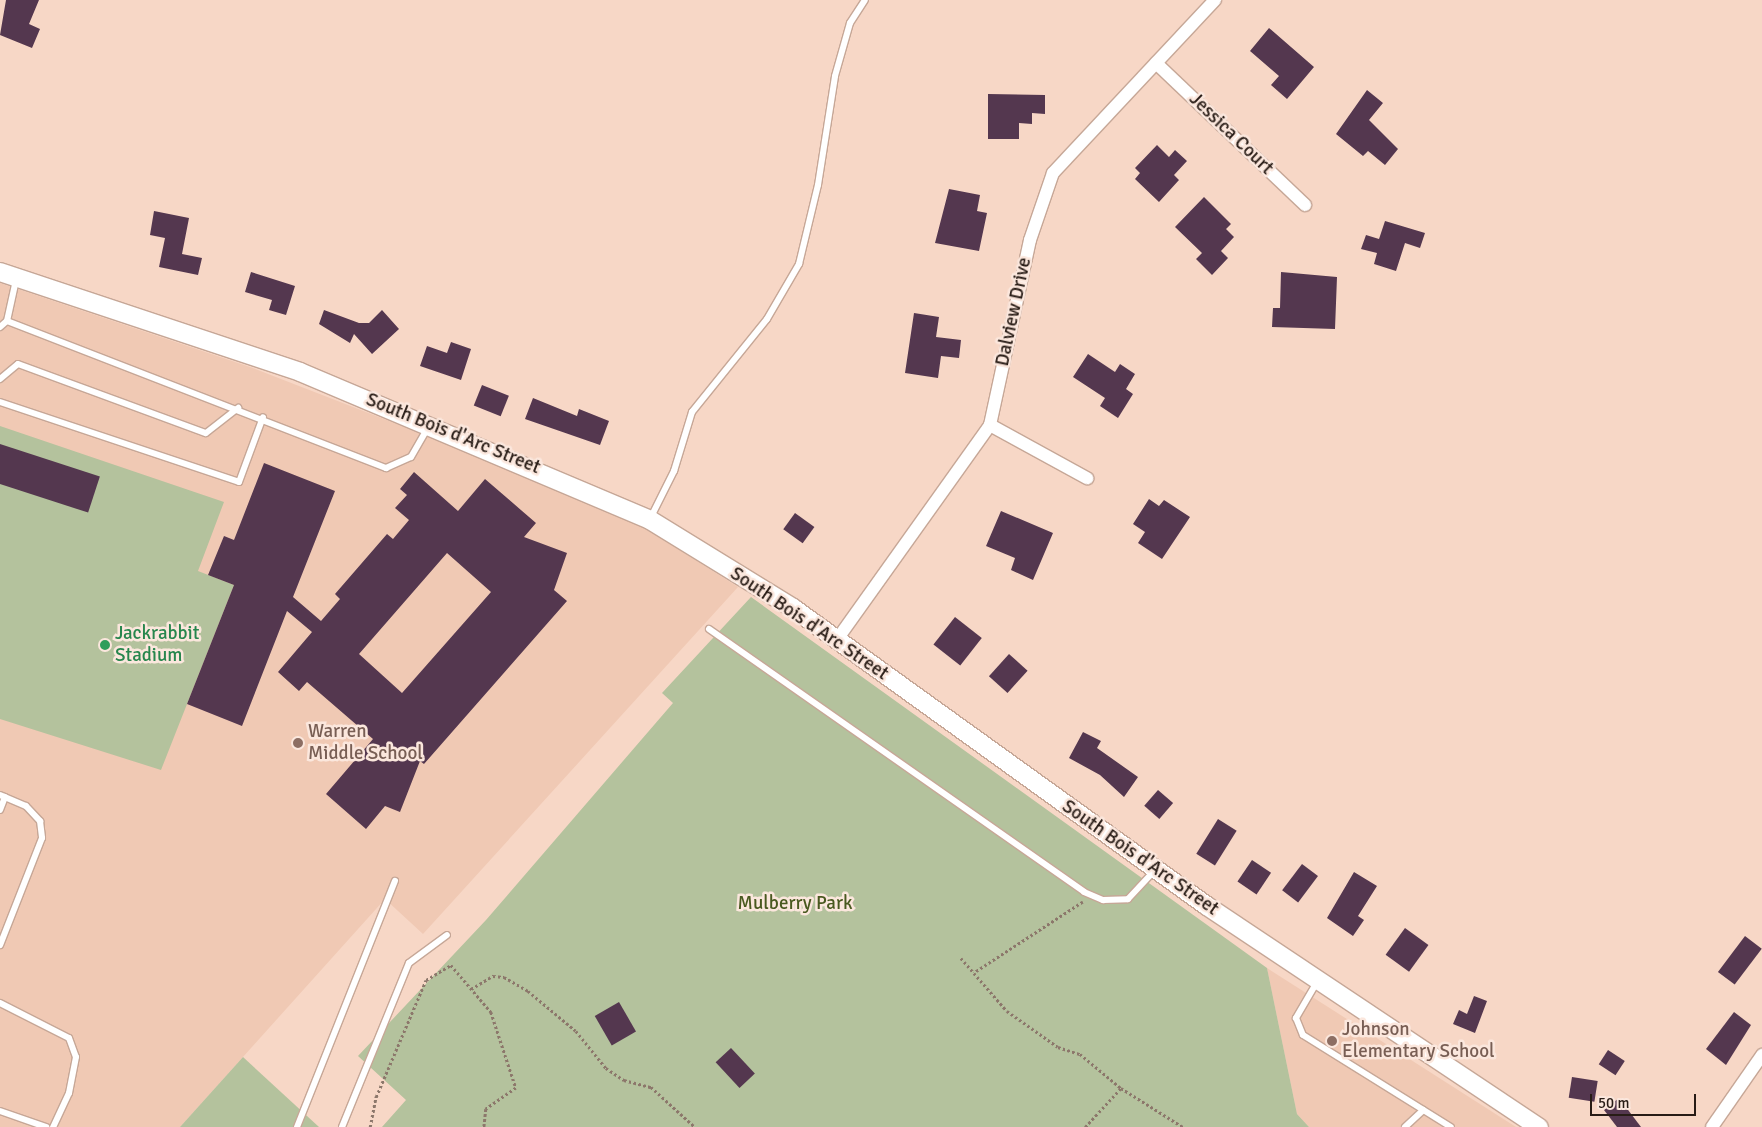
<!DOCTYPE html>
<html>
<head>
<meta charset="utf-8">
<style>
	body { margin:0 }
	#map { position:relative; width:1762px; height:1127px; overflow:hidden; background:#f7d7c6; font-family:Signika,sans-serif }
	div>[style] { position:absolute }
	.built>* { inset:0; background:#f0c9b4 }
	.green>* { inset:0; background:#b4c29d }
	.building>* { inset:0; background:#54374f; transform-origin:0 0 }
	.path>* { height:2.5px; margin-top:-1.25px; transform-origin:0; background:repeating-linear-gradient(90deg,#8c776b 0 2.5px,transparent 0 5px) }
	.roads { filter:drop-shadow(1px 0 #c6a797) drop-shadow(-1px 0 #c6a797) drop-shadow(0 1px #c6a797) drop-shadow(0 -1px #c6a797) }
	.lane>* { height:6px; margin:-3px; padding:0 3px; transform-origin:3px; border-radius:3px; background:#fff }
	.street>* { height:12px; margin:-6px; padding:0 6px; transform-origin:6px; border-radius:6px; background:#fff }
	.secondary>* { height:18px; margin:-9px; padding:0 9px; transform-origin:9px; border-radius:9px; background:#fff }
	.dots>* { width:14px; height:14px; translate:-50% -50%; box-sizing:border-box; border:2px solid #fbe7dd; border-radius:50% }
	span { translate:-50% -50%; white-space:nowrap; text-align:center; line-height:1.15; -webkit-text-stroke:5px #fbe7dd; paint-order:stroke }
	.street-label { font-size:19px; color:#281c16 }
	.leisure-label { font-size:19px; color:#27864d }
	.left { translate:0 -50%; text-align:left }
	.education-label { font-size:19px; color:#785e54 }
	.park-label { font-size:19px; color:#49591f }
	.scale { position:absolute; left:1590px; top:1094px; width:106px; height:22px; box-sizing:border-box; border:2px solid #281c16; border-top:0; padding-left:6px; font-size:15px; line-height:18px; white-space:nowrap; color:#281c16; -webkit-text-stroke:4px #fbe7dd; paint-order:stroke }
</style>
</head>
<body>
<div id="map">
	<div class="built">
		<div style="clip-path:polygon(0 283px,250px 367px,556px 486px,632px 520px,738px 587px,423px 934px,385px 899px,180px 1127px,0 1127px)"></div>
		<div style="clip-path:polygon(1267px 968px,1516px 1127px,1309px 1127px,1297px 1114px)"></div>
	</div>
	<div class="green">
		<div style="clip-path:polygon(0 426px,224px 502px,198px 571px,234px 585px,161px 770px,0 719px)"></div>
		<div style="clip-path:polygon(751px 597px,1267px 968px,1297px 1114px,1309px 1127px,382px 1127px,406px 1100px,358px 1056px,486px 920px,673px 703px,662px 693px)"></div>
		<div style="clip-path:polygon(243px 1057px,319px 1127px,180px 1127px)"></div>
	</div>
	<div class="building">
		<div style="clip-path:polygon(6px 0,39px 0,29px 24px,40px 29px,32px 48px,0 35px)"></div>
		<div style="clip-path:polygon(1269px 28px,1314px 67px,1287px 99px,1271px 85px,1279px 76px,1250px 51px)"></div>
		<div style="clip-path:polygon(1367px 90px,1383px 103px,1369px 120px,1398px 149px,1385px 165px,1368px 151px,1363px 156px,1336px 134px)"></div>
		<div style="clip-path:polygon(988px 94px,1045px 95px,1045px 114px,1032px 113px,1032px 124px,1019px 123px,1019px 139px,988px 139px)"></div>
		<div style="clip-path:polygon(1157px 145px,1169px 157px,1175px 150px,1187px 161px,1174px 175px,1179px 180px,1159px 202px,1135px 179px,1140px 173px,1135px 168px)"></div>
		<div style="clip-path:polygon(949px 189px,980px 195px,977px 211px,987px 213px,979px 251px,935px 243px)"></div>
		<div style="clip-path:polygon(1204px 197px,1231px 224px,1226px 229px,1234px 237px,1221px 251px,1228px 258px,1212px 275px,1196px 259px,1202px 253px,1175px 227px)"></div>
		<div style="clip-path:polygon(154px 211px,189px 218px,182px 254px,202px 258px,198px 275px,159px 267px,165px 238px,150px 235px)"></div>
		<div style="clip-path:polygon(1385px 221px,1425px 233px,1420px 248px,1405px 243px,1396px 271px,1374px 264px,1377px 253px,1361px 249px,1366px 235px,1379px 239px)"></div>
		<div style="clip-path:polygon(251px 272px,295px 286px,286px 315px,269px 310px,272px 300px,245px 292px)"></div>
		<div style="clip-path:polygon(1281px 272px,1337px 277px,1335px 329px,1272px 327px,1273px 308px,1280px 308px)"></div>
		<div style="clip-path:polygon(324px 310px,359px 323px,369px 323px,382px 310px,399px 329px,372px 354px,354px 334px,350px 343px,319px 324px)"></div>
		<div style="clip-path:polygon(914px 313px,939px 317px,936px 337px,961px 340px,959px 358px,941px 356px,938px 378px,905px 373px)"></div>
		<div style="clip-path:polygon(451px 342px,471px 349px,461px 380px,420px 366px,427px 346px,447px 353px)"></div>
		<div style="clip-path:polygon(1088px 354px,1115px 372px,1120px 364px,1135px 374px,1126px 389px,1133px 394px,1118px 418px,1100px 406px,1105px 398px,1073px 377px)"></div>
		<div style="left:482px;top:385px;width:29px;height:22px;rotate:22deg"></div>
		<div style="clip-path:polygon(533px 398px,577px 416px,579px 409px,609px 421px,600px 445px,525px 419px)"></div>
		<div style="left:0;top:444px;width:105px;height:38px;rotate:18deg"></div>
		<div style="clip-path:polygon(evenodd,264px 463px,335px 491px,293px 597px,321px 621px,340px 599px,335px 594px,387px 534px,393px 539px,409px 520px,395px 508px,407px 495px,400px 489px,414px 472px,458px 511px,485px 479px,536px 523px,524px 537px,567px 553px,554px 590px,567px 601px,424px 764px,420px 761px,400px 812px,385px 806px,366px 829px,326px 794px,373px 739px,307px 682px,299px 691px,278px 672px,312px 632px,287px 611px,242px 726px,187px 704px,234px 585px,208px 575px,224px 536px,234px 540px,264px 463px,447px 553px,491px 592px,402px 693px,359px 654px,447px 553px)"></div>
		<div style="clip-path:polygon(1149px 499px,1159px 506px,1164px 500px,1190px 517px,1162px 559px,1138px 543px,1145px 532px,1133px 524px)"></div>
		<div style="clip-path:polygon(1001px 511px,1053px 533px,1033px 580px,1011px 570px,1015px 558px,986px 546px)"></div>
		<div style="left:795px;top:513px;width:24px;height:20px;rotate:36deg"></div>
		<div style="left:955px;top:617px;width:34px;height:35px;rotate:38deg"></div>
		<div style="left:1009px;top:654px;width:25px;height:30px;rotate:42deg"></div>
		<div style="clip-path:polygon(1083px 732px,1101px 741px,1097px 748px,1138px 777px,1124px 797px,1100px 775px,1069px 758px)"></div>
		<div style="left:1158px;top:790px;width:20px;height:21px;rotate:41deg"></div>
		<div style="left:1218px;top:819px;width:22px;height:41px;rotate:32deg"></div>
		<div style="left:1252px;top:860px;width:23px;height:26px;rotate:34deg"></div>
		<div style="left:1302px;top:864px;width:20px;height:33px;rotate:37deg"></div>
		<div style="clip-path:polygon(1354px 872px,1377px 886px,1358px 916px,1364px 920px,1353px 936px,1327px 918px)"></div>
		<div style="left:1405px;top:928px;width:29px;height:33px;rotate:36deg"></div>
		<div style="left:1745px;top:936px;width:21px;height:45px;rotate:37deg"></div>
		<div style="clip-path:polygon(1474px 996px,1487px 1001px,1475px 1033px,1453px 1024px,1459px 1010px,1467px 1014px)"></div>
		<div style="left:619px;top:1002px;width:34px;height:28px;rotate:60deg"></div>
		<div style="clip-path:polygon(1734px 1012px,1751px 1025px,1726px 1065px,1706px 1049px)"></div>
		<div style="left:731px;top:1048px;width:35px;height:21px;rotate:47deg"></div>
		<div style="left:1608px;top:1050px;width:20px;height:17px;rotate:33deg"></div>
		<div style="left:1572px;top:1077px;width:26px;height:21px;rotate:9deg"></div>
		<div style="clip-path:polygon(1619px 1098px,1641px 1127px,1617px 1127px,1604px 1110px)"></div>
	</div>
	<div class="path">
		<div style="left:1083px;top:902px;width:130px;rotate:146.9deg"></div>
		<div style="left:974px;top:973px;width:50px;rotate:49deg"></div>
		<div style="left:1007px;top:1011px;width:62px;rotate:35.2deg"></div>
		<div style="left:1058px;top:1047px;width:23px;rotate:18deg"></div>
		<div style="left:1080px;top:1054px;width:53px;rotate:39.7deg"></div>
		<div style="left:961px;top:958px;width:20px;rotate:49deg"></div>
		<div style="left:471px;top:989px;width:26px;rotate:-31deg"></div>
		<div style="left:493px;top:976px;width:11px;rotate:5deg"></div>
		<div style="left:504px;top:977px;width:28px;rotate:30deg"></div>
		<div style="left:528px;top:991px;width:62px;rotate:39.8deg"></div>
		<div style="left:576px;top:1031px;width:48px;rotate:51deg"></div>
		<div style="left:606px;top:1068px;width:22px;rotate:34deg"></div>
		<div style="left:624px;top:1080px;width:28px;rotate:15deg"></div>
		<div style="left:651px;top:1087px;width:59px;rotate:42.3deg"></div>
		<div style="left:370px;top:1127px;width:31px;rotate:-79deg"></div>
		<div style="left:376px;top:1097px;width:127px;rotate:-66.9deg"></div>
		<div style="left:426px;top:980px;width:29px;rotate:-31deg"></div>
		<div style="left:451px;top:965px;width:62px;rotate:49.6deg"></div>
		<div style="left:491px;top:1012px;width:80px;rotate:71.8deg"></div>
		<div style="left:516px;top:1088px;width:37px;rotate:145deg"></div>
		<div style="left:486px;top:1109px;width:18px;rotate:96deg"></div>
		<div style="left:1085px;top:1127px;width:53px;rotate:-47.3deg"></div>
		<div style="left:1121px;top:1088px;width:73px;rotate:32.2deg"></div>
	</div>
	<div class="roads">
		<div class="lane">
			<div style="left:7px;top:321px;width:407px;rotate:21.2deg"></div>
			<div style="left:386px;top:468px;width:27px;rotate:-24deg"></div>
			<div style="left:411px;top:457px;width:34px;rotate:-60deg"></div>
			<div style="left:0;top:327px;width:9px;rotate:-41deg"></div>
			<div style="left:7px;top:321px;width:42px;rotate:-77.6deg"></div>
			<div style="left:0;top:379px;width:23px;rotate:-40deg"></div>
			<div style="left:18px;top:364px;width:200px;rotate:20.2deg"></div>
			<div style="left:206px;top:433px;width:41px;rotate:-38deg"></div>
			<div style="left:0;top:402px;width:252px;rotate:18.5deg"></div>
			<div style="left:239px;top:482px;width:69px;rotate:-69.7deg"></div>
			<div style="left:650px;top:519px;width:54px;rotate:-63.4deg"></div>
			<div style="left:674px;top:471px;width:62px;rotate:-73deg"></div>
			<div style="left:692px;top:412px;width:119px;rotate:-51.1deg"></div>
			<div style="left:767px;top:319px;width:64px;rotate:-59.8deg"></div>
			<div style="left:799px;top:264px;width:81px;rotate:-76.5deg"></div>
			<div style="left:818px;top:185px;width:110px;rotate:-81.1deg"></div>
			<div style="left:835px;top:76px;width:55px;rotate:-74.2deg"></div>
			<div style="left:850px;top:23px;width:27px;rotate:-57deg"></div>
			<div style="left:709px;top:629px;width:458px;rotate:35deg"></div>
			<div style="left:1084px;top:892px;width:21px;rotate:23deg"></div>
			<div style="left:1103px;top:900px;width:25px;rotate:-2deg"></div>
			<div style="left:1128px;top:899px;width:40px;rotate:-47deg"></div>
			<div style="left:0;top:795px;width:28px;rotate:23deg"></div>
			<div style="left:26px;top:806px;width:21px;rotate:47deg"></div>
			<div style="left:40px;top:821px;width:17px;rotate:83deg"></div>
			<div style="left:42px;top:838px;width:115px;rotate:111.4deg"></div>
			<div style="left:0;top:810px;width:14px;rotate:-69deg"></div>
			<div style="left:1317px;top:982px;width:42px;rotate:120.3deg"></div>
			<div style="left:1296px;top:1018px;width:18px;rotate:68deg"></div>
			<div style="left:1303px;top:1035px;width:174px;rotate:31.9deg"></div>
			<div style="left:0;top:1003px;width:77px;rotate:26.9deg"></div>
			<div style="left:69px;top:1038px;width:20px;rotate:70deg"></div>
			<div style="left:76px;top:1057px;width:37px;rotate:101deg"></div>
			<div style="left:69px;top:1093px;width:38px;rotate:115deg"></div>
			<div style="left:0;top:1111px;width:49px;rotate:19.2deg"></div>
			<div style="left:297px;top:1127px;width:265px;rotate:-68.3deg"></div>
			<div style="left:342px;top:1127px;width:177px;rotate:-67.8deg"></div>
			<div style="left:409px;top:963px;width:47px;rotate:-36.4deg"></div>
			<div style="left:1405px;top:1127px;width:25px;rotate:-43deg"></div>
		</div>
		<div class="street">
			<div style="left:1156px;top:63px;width:206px;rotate:43.6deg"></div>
			<div style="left:990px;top:425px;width:111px;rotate:28.7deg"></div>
			<div style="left:836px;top:641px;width:265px;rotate:-54.5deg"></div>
			<div style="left:990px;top:425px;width:189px;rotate:-77.8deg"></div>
			<div style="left:1030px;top:240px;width:71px;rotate:-71.1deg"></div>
			<div style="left:1053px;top:173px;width:237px;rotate:-46.9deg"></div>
			<div style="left:1712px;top:1127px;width:88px;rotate:-55.2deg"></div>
		</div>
		<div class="secondary">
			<div style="left:0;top:272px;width:316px;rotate:18.4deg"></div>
			<div style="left:300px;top:372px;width:380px;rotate:22.9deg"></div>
			<div style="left:650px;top:520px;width:168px;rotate:31.6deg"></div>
			<div style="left:793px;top:608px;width:510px;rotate:35.75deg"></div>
			<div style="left:1207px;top:906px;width:399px;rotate:33.7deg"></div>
		</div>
	</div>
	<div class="dots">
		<div style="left:105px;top:645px;background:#2e9e5b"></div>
		<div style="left:298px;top:743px;background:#8d6e63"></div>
		<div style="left:1332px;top:1041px;background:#8d6e63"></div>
	</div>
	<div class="street-label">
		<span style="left:1231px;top:134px;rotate:44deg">Jessica Court</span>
		<span style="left:1014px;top:312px;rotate:-78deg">Dalview Drive</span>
		<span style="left:453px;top:434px;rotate:22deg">South Bois d'Arc Street</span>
		<span style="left:809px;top:624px;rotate:34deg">South Bois d'Arc Street</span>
		<span style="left:1140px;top:858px;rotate:35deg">South Bois d'Arc Street</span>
	</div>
	<div class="leisure-label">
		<span class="left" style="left:115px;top:645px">Jackrabbit<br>Stadium</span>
	</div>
	<div class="education-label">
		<span class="left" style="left:308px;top:743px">Warren<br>Middle School</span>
		<span class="left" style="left:1342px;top:1041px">Johnson<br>Elementary School</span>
	</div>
	<div class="park-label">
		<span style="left:795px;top:904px">Mulberry Park</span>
	</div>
	<div class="scale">50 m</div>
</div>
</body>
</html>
